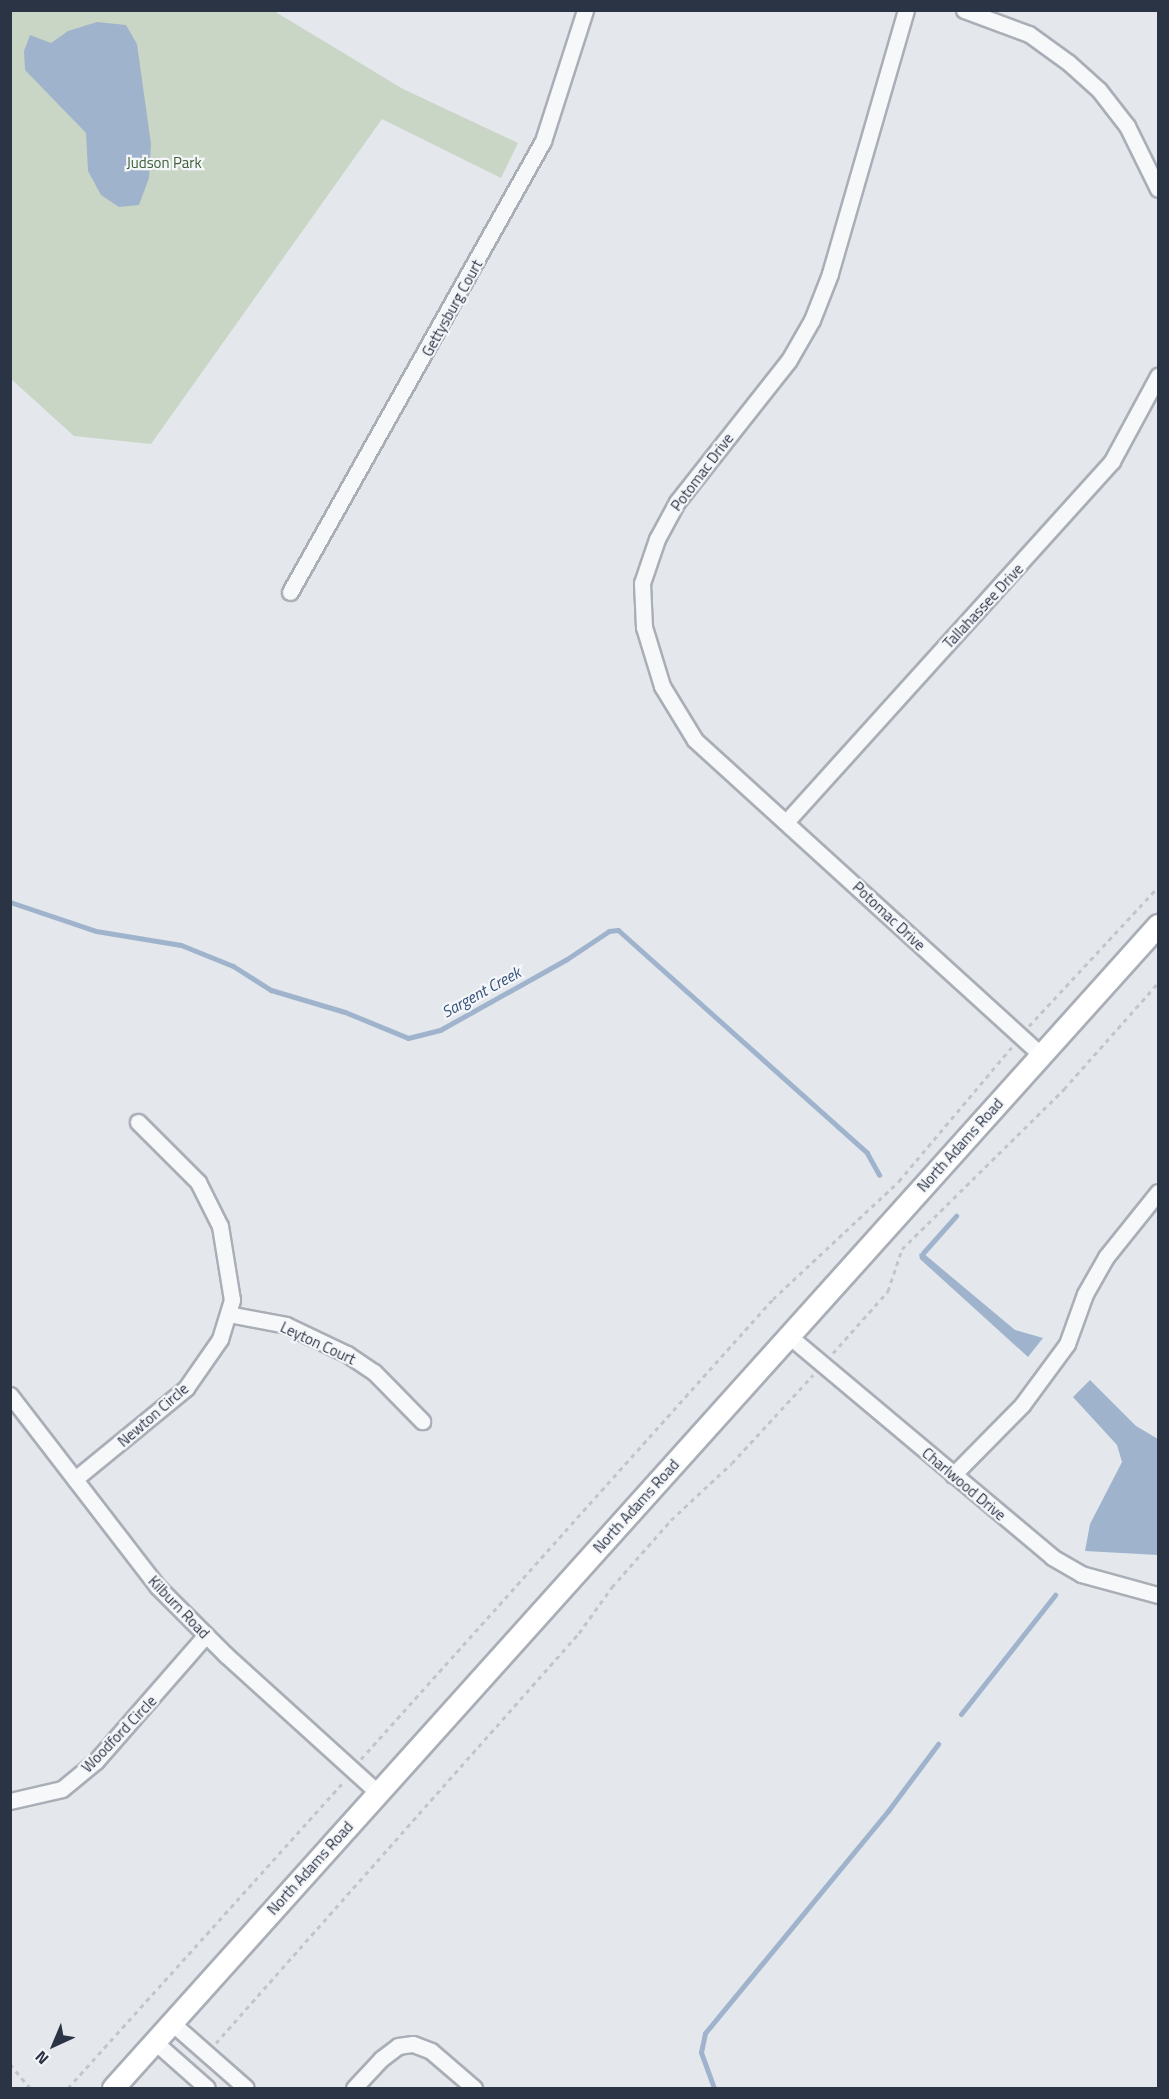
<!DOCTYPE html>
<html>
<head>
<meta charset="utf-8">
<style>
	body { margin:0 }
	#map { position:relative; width:1169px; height:2099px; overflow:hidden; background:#e4e7ec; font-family:"Titillium Web",sans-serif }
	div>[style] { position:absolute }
	.green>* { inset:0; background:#c9d6c5 }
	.water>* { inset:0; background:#9fb4cc }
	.stream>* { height:5px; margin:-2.5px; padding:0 2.5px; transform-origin:2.5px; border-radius:2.5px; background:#9fb4cc }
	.path>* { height:3px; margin-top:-1.5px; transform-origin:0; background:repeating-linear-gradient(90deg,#c2c5cb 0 4.5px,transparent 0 9px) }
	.roads { filter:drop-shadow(2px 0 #a9aeb7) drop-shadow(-2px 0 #a9aeb7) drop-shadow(0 2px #a9aeb7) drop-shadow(0 -2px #a9aeb7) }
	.minor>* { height:15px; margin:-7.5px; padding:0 7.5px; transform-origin:7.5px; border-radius:7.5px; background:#f7f8fa }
	.secondary>* { height:21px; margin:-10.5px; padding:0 10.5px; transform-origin:10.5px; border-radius:10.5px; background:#fff }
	span { translate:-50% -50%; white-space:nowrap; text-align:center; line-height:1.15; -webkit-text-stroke:4.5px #f4f6f9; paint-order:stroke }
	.park-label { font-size:15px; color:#3f6138 }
	.street-label { font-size:15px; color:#2b3445 }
	.water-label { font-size:16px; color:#34527a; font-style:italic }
	.frame { position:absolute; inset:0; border:12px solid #2b3445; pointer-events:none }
	.north { position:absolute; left:24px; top:2015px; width:60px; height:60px; -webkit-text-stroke:4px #f4f6f9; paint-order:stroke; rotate:224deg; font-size:16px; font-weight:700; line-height:24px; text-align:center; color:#2b3445 }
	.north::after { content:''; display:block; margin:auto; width:21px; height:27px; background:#2b3445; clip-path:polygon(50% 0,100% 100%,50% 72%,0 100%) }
</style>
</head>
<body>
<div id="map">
	<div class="green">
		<div style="clip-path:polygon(11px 11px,274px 11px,403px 89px,518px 143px,501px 178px,382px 119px,151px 444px,74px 436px,11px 379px)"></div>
	</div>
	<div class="water">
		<div style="clip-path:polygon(97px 22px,126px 25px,137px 44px,151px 144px,149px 178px,139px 205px,119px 207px,101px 195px,88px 171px,86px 133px,25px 70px,24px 51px,30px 35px,51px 43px,68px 31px)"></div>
		<div style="clip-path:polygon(923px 1253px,1015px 1330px,1043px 1338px,1028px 1357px,920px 1259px,919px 1254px)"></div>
		<div style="clip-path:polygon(1090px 1380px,1136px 1426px,1158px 1439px,1158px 1555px,1085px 1551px,1090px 1524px,1122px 1462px,1117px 1445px,1073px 1397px)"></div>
	</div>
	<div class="stream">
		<div style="left:10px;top:902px;width:91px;rotate:18.6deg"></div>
		<div style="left:96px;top:931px;width:86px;rotate:9.4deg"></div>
		<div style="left:181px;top:945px;width:56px;rotate:22deg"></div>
		<div style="left:233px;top:966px;width:45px;rotate:32.3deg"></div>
		<div style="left:271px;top:990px;width:77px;rotate:16.6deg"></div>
		<div style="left:345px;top:1012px;width:68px;rotate:22.4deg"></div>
		<div style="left:408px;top:1038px;width:33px;rotate:-14deg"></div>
		<div style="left:440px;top:1030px;width:145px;rotate:-29.2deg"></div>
		<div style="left:567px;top:959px;width:50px;rotate:-33.7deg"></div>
		<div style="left:609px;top:931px;width:9px;rotate:-6deg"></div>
		<div style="left:618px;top:930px;width:334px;rotate:41.8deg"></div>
		<div style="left:867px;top:1153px;width:25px;rotate:61deg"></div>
		<div style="left:923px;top:1253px;width:50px;rotate:-48.3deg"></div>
		<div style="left:961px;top:1714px;width:152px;rotate:-51.7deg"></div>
		<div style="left:714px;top:2088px;width:38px;rotate:-110deg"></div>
		<div style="left:701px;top:2052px;width:19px;rotate:-78deg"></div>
		<div style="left:705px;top:2033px;width:288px;rotate:-50.5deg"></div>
		<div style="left:888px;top:1811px;width:84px;rotate:-53.3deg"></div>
	</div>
	<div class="path">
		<div style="left:1029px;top:1026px;width:190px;rotate:-47.1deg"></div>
		<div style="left:833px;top:1353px;width:83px;rotate:-48.4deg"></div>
		<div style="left:888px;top:1291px;width:44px;rotate:-71.6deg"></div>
		<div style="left:902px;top:1249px;width:228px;rotate:-44.6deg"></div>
		<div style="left:1064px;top:1089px;width:142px;rotate:-48.4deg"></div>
		<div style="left:361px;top:1759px;width:618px;rotate:-48.15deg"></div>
		<div style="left:773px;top:1299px;width:173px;rotate:-43.1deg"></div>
		<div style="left:899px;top:1181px;width:175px;rotate:-49.9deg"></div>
		<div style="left:216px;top:2043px;width:548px;rotate:-48.48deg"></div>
		<div style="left:579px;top:1633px;width:57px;rotate:-54.3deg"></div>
		<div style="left:612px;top:1587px;width:89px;rotate:-48.6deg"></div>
		<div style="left:671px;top:1520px;width:83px;rotate:-43.1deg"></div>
		<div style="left:732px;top:1463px;width:120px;rotate:-47.4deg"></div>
		<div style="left:10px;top:2064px;width:31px;rotate:50deg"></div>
		<div style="left:68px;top:2088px;width:413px;rotate:-48deg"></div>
	</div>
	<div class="roads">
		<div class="minor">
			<div style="left:906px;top:10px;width:275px;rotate:106.1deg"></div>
			<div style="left:830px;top:274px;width:49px;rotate:111.4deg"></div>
			<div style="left:812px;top:320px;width:46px;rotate:119.9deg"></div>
			<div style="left:789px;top:360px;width:181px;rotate:128.3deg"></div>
			<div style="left:677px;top:502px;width:42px;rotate:118.4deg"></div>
			<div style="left:657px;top:539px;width:46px;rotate:108.8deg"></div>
			<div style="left:642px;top:583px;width:44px;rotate:87.4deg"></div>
			<div style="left:644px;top:627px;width:62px;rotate:73deg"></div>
			<div style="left:662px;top:686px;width:63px;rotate:58.6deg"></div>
			<div style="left:695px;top:740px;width:468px;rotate:42.3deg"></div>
			<div style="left:964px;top:10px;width:69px;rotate:20.3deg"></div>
			<div style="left:1029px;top:34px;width:49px;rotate:35.9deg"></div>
			<div style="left:1069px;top:63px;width:40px;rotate:42deg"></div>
			<div style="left:1099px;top:90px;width:46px;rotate:52.1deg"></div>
			<div style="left:1127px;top:126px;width:70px;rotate:63.8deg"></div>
			<div style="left:290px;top:592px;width:517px;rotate:-60.71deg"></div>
			<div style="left:543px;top:141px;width:138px;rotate:-72.2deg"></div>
			<div style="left:787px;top:821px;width:485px;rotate:-47.9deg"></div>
			<div style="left:1112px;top:461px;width:97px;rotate:-61.6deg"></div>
			<div style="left:228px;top:1314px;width:59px;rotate:10.7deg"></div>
			<div style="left:286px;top:1325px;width:68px;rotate:25.4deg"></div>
			<div style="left:347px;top:1354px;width:32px;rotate:34deg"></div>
			<div style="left:374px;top:1372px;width:69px;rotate:45.6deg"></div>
			<div style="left:789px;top:1336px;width:344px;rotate:40deg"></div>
			<div style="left:1052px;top:1557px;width:34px;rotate:30deg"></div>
			<div style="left:1081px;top:1574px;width:80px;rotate:15.3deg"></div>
			<div style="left:10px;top:1395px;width:242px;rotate:52.4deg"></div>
			<div style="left:158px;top:1587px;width:96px;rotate:45deg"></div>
			<div style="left:226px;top:1655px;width:204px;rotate:42.2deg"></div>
			<div style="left:953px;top:1475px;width:98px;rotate:-45.4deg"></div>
			<div style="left:1022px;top:1405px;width:76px;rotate:-53.6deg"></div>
			<div style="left:1067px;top:1344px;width:53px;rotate:-70.2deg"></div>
			<div style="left:1085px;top:1294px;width:43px;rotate:-60.4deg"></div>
			<div style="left:1106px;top:1257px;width:83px;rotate:-51.3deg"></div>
			<div style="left:75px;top:1479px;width:144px;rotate:-39.3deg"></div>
			<div style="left:186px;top:1388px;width:60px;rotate:-55.2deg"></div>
			<div style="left:220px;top:1339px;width:41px;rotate:-72.9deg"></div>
			<div style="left:232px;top:1300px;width:75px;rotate:-99.2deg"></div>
			<div style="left:220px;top:1226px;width:49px;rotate:-116.6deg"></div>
			<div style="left:198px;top:1182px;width:85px;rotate:-135deg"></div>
			<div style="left:10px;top:1801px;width:53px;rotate:-13deg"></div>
			<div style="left:62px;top:1789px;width:44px;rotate:-39.5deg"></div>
			<div style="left:96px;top:1761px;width:167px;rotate:-48.9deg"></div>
			<div style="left:172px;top:2023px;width:98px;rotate:41.3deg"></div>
			<div style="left:155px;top:2042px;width:69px;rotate:41.5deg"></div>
			<div style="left:354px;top:2088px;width:40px;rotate:-47deg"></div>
			<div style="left:381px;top:2059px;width:21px;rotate:-37deg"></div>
			<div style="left:398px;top:2046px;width:15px;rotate:-8deg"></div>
			<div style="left:413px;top:2044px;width:19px;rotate:21deg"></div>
			<div style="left:431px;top:2051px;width:57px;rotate:40.7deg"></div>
		</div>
		<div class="secondary">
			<div style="left:113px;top:2088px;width:1564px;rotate:-48.06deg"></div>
		</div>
	</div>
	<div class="park-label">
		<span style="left:164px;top:163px">Judson Park</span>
	</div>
	<div class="street-label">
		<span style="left:452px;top:308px;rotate:-61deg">Gettysburg Court</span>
		<span style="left:702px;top:472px;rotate:-53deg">Potomac Drive</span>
		<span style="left:983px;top:606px;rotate:-47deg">Tallahassee Drive</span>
		<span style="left:889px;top:916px;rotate:43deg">Potomac Drive</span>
		<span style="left:960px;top:1145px;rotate:-48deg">North Adams Road</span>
		<span style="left:318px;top:1343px;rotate:25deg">Leyton Court</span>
		<span style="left:153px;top:1415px;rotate:-41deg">Newton Circle</span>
		<span style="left:964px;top:1484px;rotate:40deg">Charlwood Drive</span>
		<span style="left:636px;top:1506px;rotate:-48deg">North Adams Road</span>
		<span style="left:179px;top:1607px;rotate:46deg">Kilburn Road</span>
		<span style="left:119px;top:1734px;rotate:-46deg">Woodford Circle</span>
		<span style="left:310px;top:1868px;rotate:-48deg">North Adams Road</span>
	</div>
	<div class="water-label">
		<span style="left:481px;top:992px;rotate:-29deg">Sargent Creek</span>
	</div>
	<div class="frame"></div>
	<div class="north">N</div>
</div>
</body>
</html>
